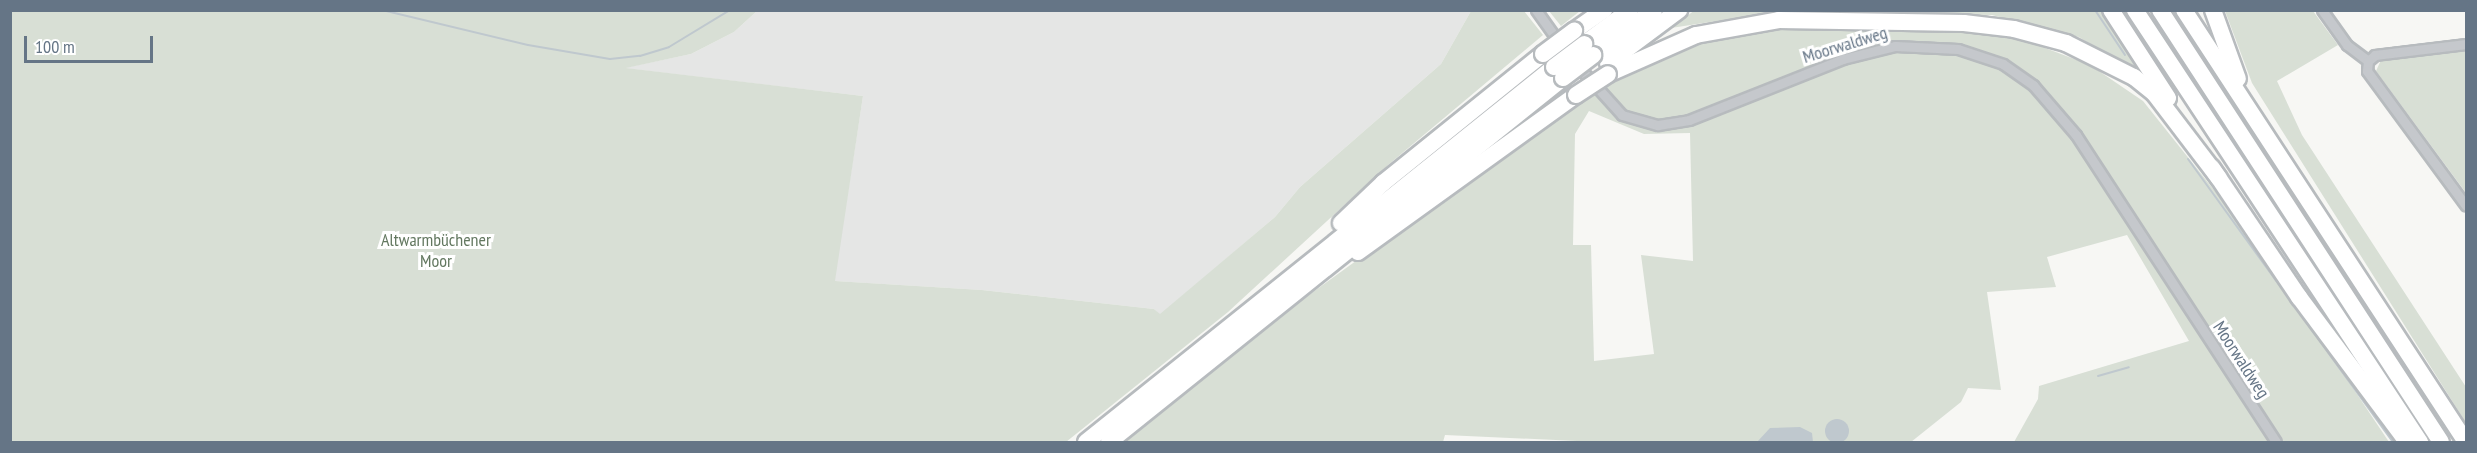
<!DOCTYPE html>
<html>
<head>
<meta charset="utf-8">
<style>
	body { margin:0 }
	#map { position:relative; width:2477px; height:453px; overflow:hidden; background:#f7f7f4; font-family:"PT Sans Narrow",sans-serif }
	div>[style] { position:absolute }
	.built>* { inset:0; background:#e5e6e5 }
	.green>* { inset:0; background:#d8dfd5 }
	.water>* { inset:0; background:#bfc8ce }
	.round { border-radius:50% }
	.stream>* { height:2px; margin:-1px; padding:0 1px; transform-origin:1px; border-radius:1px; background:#bfc8ce }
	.roads { filter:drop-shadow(2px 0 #b7bbbe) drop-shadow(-2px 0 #b7bbbe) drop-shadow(0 2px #b7bbbe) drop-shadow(0 -2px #b7bbbe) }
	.minor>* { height:9px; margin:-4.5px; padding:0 4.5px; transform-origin:4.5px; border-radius:4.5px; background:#c5c8cc }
	.motorway>* { height:16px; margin:-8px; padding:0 8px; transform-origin:8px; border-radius:8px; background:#fff }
	.bridges { filter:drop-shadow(2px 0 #b7bbbe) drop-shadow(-2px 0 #b7bbbe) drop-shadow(0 2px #b7bbbe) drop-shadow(0 -2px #b7bbbe) }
	.motorway-bridge>* { height:16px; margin:-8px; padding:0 8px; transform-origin:8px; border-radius:8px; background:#fff }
	span { translate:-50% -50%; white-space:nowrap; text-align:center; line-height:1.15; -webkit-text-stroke:6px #fff; paint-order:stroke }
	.street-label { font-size:18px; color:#657586 }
	.park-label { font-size:18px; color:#637860 }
	.frame { position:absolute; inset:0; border:12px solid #657586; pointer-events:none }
	.scale { position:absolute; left:24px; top:36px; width:129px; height:27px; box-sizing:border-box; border:3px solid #657586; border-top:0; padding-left:8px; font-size:18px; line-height:21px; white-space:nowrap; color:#657586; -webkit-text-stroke:4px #fff; paint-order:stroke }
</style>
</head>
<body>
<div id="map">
	<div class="built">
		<div style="clip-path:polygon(757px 11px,1471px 11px,1441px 64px,1300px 187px,1275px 217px,1160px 315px,1154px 309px,982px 290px,834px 281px,863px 96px,624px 68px,691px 54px,734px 32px)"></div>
	</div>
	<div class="green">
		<div style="clip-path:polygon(1695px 10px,2107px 11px,2155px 85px,2079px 37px,1992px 15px,1769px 13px,1671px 28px)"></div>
		<div style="clip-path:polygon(10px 11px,757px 11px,734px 32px,691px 54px,626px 68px,863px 96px,835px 281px,982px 290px,1154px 309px,1160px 314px,1275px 217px,1300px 187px,1441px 64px,1471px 11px,1524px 11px,1543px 35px,1388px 165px,1228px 312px,1066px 442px,11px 442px)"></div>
		<div style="clip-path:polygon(1549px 11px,1580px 11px,1561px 26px)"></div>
		<div style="clip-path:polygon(2225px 11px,2313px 11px,2338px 45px,2277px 81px,2302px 135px,2466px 387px,2466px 423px,2252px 83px)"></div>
		<div style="clip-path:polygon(evenodd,1779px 26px,1963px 29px,2019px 38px,2090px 65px,2143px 101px,2254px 240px,2389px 442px,2014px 442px,2038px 399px,2039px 386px,2189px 341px,2127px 235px,2047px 257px,2056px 287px,1987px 292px,2001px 390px,1968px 388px,1961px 402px,1911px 442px,1598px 442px,1445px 435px,1443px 442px,1124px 442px,1302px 300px,1610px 77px,1697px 40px,1779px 26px,1589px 111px,1644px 134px,1690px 133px,1693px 261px,1641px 255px,1654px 354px,1594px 361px,1591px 245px,1573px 245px,1575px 134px,1589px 111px)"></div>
		<div style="clip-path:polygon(2466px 51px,2466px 193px,2376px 71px,2381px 60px)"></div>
	</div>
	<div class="water">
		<div class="round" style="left:1825px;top:419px;width:24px;height:24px"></div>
		<div style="clip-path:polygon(1800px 427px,1812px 433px,1813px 442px,1757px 442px,1770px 428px)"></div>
	</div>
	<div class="stream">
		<div style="left:382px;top:10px;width:150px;rotate:13.5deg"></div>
		<div style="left:528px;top:45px;width:83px;rotate:9.7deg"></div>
		<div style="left:610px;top:59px;width:30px;rotate:-6deg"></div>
		<div style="left:640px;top:56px;width:30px;rotate:-17deg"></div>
		<div style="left:669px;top:47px;width:71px;rotate:-31.2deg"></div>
		<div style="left:2095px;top:10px;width:54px;rotate:56.3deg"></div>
		<div style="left:2188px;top:159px;width:349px;rotate:54.1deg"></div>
		<div style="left:2098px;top:376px;width:32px;rotate:-16deg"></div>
	</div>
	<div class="roads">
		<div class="minor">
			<div style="left:1536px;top:10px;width:43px;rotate:54.5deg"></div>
			<div style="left:2322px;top:10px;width:43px;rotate:54.5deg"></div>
			<div style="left:2347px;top:45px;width:26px;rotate:37deg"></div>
			<div style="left:2466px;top:44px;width:92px;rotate:173.1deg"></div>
			<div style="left:2375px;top:55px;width:9px;rotate:139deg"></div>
			<div style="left:2368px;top:61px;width:10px;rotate:96deg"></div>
			<div style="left:2367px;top:71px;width:167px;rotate:53.7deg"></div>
			<div style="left:1577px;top:65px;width:67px;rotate:48deg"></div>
			<div style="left:1622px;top:115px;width:37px;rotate:16deg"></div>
			<div style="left:1658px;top:125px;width:31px;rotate:-9deg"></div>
			<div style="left:1689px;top:120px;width:166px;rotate:-21.6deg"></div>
			<div style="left:1843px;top:59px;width:54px;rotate:-14deg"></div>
			<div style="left:1895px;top:46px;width:63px;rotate:2.7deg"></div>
			<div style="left:1958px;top:49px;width:47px;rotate:18.4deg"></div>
			<div style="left:2003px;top:64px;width:37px;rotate:35deg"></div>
			<div style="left:2033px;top:85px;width:66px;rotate:49.3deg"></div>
			<div style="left:2076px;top:135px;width:366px;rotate:56.9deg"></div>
		</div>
		<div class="motorway">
			<div style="left:2111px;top:10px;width:105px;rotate:57.1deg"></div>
			<div style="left:2135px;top:10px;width:518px;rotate:56.59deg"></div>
			<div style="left:2160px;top:10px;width:515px;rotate:56.96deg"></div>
			<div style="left:2184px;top:10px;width:516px;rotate:56.86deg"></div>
			<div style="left:2213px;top:10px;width:73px;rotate:70.1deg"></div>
			<div style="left:1574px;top:31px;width:37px;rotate:-35deg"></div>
			<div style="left:1584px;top:44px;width:57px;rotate:-36.5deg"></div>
			<div style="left:1593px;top:55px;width:76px;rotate:-36.4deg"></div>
			<div style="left:1608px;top:63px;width:89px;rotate:-36.7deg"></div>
			<div style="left:1608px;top:74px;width:96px;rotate:-23.9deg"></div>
			<div style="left:1696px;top:35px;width:84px;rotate:-10.2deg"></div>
			<div style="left:1779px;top:20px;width:185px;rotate:0.9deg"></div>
			<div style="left:1964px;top:23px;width:50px;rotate:6.8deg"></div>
			<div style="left:2014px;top:29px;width:54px;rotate:15.1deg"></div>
			<div style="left:2066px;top:43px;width:76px;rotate:26.6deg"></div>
			<div style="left:2134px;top:77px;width:26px;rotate:39deg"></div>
			<div style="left:2154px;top:93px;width:106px;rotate:52.7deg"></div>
			<div style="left:2212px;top:168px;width:156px;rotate:56deg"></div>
			<div style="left:2299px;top:297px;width:181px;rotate:53.3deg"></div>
			<div style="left:1341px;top:223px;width:58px;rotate:-43.6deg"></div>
			<div style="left:1383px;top:183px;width:206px;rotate:-38.9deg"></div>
			<div style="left:1358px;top:252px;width:269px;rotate:-35.8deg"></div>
			<div style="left:1086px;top:442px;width:600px;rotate:-38.7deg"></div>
			<div style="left:1109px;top:442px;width:582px;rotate:-38.72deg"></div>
		</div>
	</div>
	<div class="bridges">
		<div class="motorway-bridge">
			<div style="left:1543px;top:54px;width:39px;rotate:-37deg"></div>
			<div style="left:1554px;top:67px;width:38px;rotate:-37deg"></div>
			<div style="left:1563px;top:78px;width:38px;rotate:-37deg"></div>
			<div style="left:1576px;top:95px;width:38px;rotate:-33deg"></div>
		</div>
	</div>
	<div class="street-label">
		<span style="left:1845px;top:45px;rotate:-17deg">Moorwaldweg</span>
		<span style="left:2241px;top:360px;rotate:57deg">Moorwaldweg</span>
	</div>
	<div class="park-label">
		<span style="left:436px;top:251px">Altwarmbüchener<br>Moor</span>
	</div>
	<div class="frame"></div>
	<div class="scale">100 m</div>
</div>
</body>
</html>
